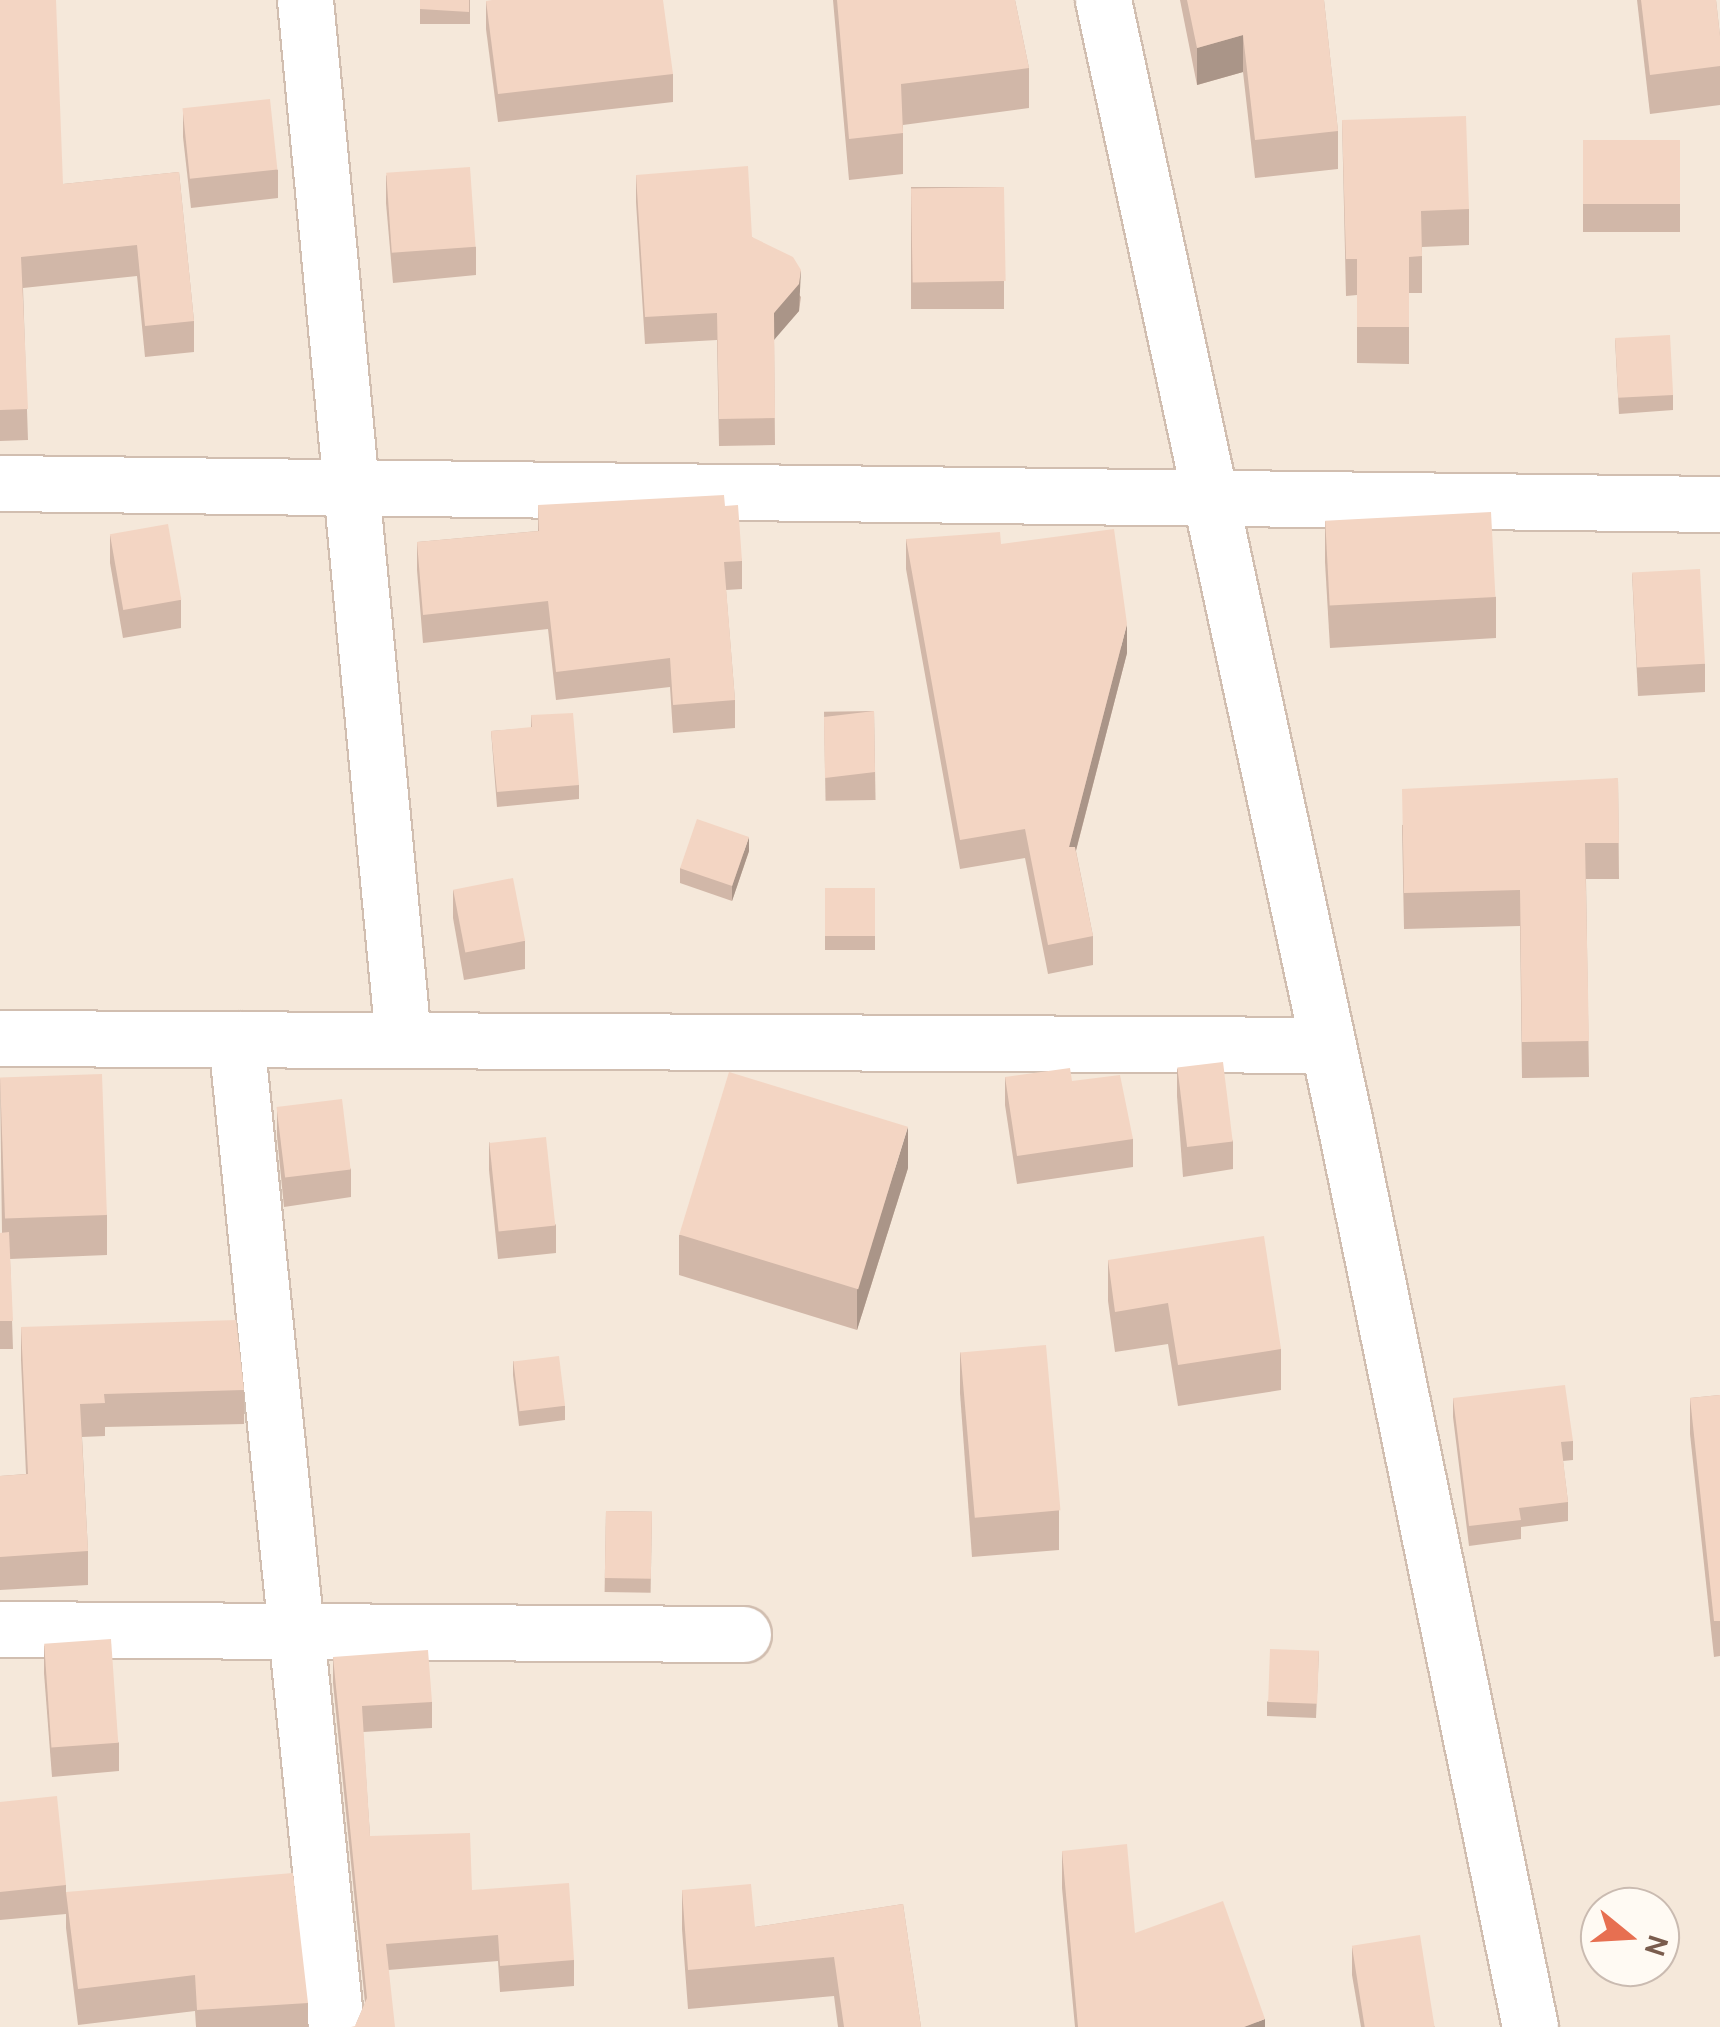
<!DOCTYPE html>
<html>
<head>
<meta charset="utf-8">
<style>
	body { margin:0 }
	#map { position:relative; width:1720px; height:2027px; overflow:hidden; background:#fdf6ec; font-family:Cabin,sans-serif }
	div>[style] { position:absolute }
	.residential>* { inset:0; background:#f5e8da }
	.roads { filter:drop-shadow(2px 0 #d1beb0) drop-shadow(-2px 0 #d1beb0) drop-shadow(0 2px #d1beb0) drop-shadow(0 -2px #d1beb0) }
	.street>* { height:55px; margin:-27.5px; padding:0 27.5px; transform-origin:27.5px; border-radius:27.5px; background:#fff }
	.secondary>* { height:55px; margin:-27.5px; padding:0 27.5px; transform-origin:27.5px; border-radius:27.5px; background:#fff }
	.wall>* { inset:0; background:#d1b7a8; transform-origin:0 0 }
	.shaded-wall>* { inset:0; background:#aa9588 }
	.building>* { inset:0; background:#f3d5c3; transform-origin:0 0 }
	span { translate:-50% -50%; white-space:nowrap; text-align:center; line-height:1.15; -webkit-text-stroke:8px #fffaf3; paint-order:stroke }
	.north { position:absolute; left:1580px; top:1887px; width:100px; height:100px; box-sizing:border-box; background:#fffaf3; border:2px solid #cabbb1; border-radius:50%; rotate:108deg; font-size:28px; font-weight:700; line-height:40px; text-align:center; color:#7a5c4d }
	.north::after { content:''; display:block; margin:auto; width:35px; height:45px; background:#e76f51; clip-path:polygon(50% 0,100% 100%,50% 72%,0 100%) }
</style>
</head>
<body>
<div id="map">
	<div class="residential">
		<div style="clip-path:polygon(evenodd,0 0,1720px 0,1720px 2027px,0 2027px,0 0,1600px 1907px,1660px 1907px,1660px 1967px,1600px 1967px,1600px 1907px)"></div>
	</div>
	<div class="roads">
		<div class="street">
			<div style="left:305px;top:0;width:1044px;rotate:84.61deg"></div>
			<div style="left:0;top:483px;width:1720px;rotate:0.7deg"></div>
			<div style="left:0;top:1038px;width:1327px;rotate:0.3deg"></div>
			<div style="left:236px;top:1039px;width:993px;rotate:84.22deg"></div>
			<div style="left:0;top:1629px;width:743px;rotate:0.39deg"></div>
		</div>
		<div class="secondary">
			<div style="left:1103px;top:0;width:1145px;rotate:77.85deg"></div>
			<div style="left:1344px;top:1119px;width:927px;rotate:78.42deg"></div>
		</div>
	</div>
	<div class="wall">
		<div style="clip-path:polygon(0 0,63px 184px,179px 172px,194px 321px,194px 352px,145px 357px,137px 276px,23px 288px,28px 440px,0 441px)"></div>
		<div style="left:420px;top:0;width:50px;height:24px"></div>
		<div style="clip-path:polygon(833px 0,1015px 0,1029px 68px,1029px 108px,903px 125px,903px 174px,849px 180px)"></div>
		<div style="clip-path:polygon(1180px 0,1324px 0,1338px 131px,1338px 169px,1255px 178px,1243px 72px,1197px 85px)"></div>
		<div style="clip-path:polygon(1637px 0,1716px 0,1720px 36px,1720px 105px,1650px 114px)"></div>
		<div style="clip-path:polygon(486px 1px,673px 74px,673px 102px,498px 122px,486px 29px)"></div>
		<div style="clip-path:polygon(183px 109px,278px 170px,278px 198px,191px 208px,183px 137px)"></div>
		<div style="clip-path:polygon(1342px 120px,1469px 209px,1469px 245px,1422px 247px,1422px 293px,1409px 293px,1409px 364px,1357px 363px,1357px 295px,1346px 296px)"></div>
		<div style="left:1680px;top:140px;width:92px;height:97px;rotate:90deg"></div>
		<div style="clip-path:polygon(386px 175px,476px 247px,476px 275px,393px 283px,386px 203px)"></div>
		<div style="clip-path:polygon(636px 175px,752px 237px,801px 297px,799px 311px,774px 339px,775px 445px,719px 446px,717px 340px,645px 344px,636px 202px)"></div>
		<div style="left:1004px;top:187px;width:122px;height:93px;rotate:90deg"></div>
		<div style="clip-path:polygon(1615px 339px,1673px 395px,1673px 410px,1619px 414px)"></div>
		<div style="clip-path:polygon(538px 505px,725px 506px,742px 561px,742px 589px,726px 590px,735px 700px,735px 728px,673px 733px,670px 687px,556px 700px,548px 629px,423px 643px,417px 570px,417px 542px,538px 531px)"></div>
		<div style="clip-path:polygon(1325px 521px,1496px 597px,1496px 638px,1330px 648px,1325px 562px)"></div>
		<div style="clip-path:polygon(110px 535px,181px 600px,181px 628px,123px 638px,110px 563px)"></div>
		<div style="clip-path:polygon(906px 539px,1001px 544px,1127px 653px,1076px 851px,1093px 936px,1093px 965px,1048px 974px,1025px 858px,960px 869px,906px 569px)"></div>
		<div style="clip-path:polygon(1632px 573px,1705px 664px,1705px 692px,1638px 696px)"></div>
		<div style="left:874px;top:711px;width:89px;height:50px;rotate:89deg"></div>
		<div style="clip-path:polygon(531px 715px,579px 785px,579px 799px,497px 807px,491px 731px,531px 728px)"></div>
		<div style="clip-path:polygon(1618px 778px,1619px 879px,1586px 879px,1589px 1077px,1522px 1078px,1520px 926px,1404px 929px,1402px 825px)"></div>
		<div style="clip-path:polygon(749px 851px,732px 901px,680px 883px,680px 868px)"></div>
		<div style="left:825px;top:888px;width:50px;height:62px"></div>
		<div style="clip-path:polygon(453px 890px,525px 941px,525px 969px,464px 980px,453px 918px)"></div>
		<div style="clip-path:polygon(1177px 1068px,1233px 1141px,1233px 1169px,1183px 1177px,1177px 1096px)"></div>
		<div style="clip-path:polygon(1005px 1077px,1072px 1081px,1133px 1139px,1133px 1167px,1017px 1184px,1005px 1105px)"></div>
		<div style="clip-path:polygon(0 1078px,107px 1215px,107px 1255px,10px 1259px,13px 1349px,0 1349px,0 1233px,2px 1233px)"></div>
		<div style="clip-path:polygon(277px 1108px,351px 1169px,351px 1197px,284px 1207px,277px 1136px)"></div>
		<div style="clip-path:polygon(489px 1142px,556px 1225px,556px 1253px,498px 1259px,489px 1170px)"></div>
		<div style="clip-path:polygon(908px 1168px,857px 1330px,679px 1275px,679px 1235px)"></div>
		<div style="clip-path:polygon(1108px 1260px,1281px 1349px,1281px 1390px,1178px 1406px,1168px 1344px,1115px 1352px,1108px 1301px)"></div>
		<div style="clip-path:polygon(21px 1327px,244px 1390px,244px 1424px,105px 1427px,105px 1436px,82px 1437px,88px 1551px,88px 1585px,0 1590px,0 1476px,26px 1474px,21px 1360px)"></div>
		<div style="clip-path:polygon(960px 1352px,1059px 1510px,1059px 1550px,972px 1557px,960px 1393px)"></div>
		<div style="clip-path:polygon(513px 1361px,565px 1406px,565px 1420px,519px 1426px,513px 1375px)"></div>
		<div style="clip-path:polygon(1720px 1395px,1720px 1656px,1714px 1657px,1690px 1434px,1690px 1398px)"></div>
		<div style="clip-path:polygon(1453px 1398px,1573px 1441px,1573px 1460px,1563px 1461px,1568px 1502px,1568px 1521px,1521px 1527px,1521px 1539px,1469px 1546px,1453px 1417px)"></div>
		<div style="left:606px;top:1511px;width:46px;height:81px;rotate:1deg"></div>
		<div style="clip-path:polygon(44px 1645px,119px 1743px,119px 1771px,52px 1777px,44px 1673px)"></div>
		<div style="clip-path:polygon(1319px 1651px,1316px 1718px,1267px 1716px,1267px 1702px)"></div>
		<div style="clip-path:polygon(333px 1657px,432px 1702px,432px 1728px,363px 1732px,370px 1836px,472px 1890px,574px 1960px,574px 1986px,500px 1992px,498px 1961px,388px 1970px,355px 2026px,365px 2003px,333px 1683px)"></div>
		<div style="clip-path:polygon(0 1802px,66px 1885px,66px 1914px,0 1920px)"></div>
		<div style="clip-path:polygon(1062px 1851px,1135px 1933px,1265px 2027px,1075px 2027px,1062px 1888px)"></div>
		<div style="clip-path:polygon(682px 1890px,755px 1927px,903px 1904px,921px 2027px,838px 2027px,834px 1996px,688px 2009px,682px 1929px)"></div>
		<div style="clip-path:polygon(66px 1892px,308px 2003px,308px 2027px,196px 2027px,195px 2011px,78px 2025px,66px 1928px)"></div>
		<div style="clip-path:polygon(1352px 1947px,1435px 2027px,1361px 2027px,1352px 1975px)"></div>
	</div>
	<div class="shaded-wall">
		<div style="clip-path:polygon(1243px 35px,1243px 72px,1197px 85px,1197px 48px)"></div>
		<div style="clip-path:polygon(801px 270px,799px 311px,774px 340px,774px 313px)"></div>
		<div style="clip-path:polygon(1127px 624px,1127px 653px,1069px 877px,1069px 847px)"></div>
		<div style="clip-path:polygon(749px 837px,749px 851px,732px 901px,732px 886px)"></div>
		<div style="clip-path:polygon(908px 1127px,908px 1168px,857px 1330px,857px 1290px)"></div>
		<div style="clip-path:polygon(1265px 2019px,1265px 2027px,1244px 2027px)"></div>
	</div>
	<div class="building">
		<div style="clip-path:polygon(0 0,56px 0,63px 184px,179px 172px,194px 321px,145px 326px,137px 245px,21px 257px,28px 409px,0 410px)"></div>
		<div style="clip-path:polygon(420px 0,469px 0,469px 12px,420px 9px)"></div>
		<div style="clip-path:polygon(492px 0,663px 0,673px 74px,498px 94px,486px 1px)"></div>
		<div style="clip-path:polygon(837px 0,1015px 0,1029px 68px,901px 84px,903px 133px,849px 139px)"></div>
		<div style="clip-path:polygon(1187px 0,1324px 0,1338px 131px,1255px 140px,1243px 35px,1197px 48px)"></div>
		<div style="clip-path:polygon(1641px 0,1716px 0,1720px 36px,1720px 66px,1650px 75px)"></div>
		<div style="left:270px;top:99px;width:71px;height:88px;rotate:84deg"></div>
		<div style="clip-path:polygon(1466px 116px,1469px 209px,1421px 211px,1422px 256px,1409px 257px,1409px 327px,1357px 327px,1357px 259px,1346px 259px,1342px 120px)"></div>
		<div style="left:1680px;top:140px;width:64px;height:97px;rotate:90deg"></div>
		<div style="clip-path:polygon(748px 166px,752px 237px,793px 257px,801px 270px,799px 284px,774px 313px,775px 418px,719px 419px,717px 313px,645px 317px,636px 175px)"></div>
		<div style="left:470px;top:167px;width:80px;height:84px;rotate:86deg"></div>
		<div style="left:1004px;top:187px;width:94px;height:93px;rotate:89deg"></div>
		<div style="left:1670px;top:335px;width:60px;height:55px;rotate:87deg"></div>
		<div style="clip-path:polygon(724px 495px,725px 506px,738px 505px,742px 561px,724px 562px,735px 700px,673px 705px,670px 658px,556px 672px,548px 601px,423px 615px,417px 542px,539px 531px,538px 505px)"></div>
		<div style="left:1491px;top:512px;width:85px;height:166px;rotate:87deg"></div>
		<div style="left:168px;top:524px;width:77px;height:59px;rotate:80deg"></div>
		<div style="clip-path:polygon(1114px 529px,1127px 624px,1069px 847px,1075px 847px,1093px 936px,1048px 945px,1025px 829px,960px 840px,906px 539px,1000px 532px,1001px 544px)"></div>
		<div style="left:1700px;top:569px;width:95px;height:68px;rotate:87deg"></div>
		<div style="clip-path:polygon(874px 711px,875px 772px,825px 778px,824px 717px)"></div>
		<div style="clip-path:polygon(573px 713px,579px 785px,497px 792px,491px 731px,532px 727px,531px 715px)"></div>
		<div style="clip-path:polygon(1618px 778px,1619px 843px,1585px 843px,1589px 1041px,1522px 1042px,1520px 890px,1404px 893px,1402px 789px)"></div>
		<div style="left:697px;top:819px;width:55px;height:52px;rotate:19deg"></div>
		<div style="left:513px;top:878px;width:64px;height:61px;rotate:79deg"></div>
		<div style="left:825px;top:888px;width:50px;height:48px"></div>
		<div style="left:1223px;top:1062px;width:80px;height:46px;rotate:83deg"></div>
		<div style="clip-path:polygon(1070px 1068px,1072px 1081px,1120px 1075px,1133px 1139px,1017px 1156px,1005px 1077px)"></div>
		<div style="left:729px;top:1072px;width:187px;height:170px;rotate:17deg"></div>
		<div style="left:102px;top:1074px;width:141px;height:102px;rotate:88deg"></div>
		<div style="left:342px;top:1099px;width:71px;height:66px;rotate:83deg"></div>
		<div style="left:546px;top:1137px;width:89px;height:57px;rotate:84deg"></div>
		<div style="clip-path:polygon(9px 1232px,13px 1321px,0 1321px,0 1233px)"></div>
		<div style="clip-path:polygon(1264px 1236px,1281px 1349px,1178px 1365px,1168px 1303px,1115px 1312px,1108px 1260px)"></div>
		<div style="clip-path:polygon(236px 1320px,244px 1390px,104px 1394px,105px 1403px,80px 1404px,88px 1551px,0 1557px,0 1476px,28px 1474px,21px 1327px)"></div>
		<div style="left:1046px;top:1345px;width:166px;height:86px;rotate:85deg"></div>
		<div style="left:559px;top:1356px;width:50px;height:46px;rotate:83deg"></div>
		<div style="clip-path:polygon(1565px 1385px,1573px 1441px,1561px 1442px,1568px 1502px,1519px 1508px,1521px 1520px,1469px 1526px,1453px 1398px)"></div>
		<div style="clip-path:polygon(1720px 1395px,1720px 1621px,1714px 1621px,1690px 1398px)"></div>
		<div style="left:606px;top:1511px;width:46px;height:67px;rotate:1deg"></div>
		<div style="left:111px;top:1639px;width:104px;height:67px;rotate:86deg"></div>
		<div style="left:1270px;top:1649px;width:49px;height:53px;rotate:2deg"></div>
		<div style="clip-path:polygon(428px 1650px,432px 1702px,362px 1706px,370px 1836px,470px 1833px,472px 1890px,569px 1883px,574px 1960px,500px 1966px,498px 1935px,386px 1944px,395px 2027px,351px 2027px,355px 2026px,367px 1998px,333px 1657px)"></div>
		<div style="clip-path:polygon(57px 1796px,66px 1885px,0 1892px,0 1802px)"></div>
		<div style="clip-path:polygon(1127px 1844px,1135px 1933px,1223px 1901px,1265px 2019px,1244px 2027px,1078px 2027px,1062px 1851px)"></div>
		<div style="clip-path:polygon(293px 1873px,308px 2003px,197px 2010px,195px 1975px,78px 1989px,66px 1892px)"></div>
		<div style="clip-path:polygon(751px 1884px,755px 1927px,903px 1904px,921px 2027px,844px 2027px,834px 1957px,688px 1970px,682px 1890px)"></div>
		<div style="left:1420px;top:1935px;width:93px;height:69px;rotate:81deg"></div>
	</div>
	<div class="north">N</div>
</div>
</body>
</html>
